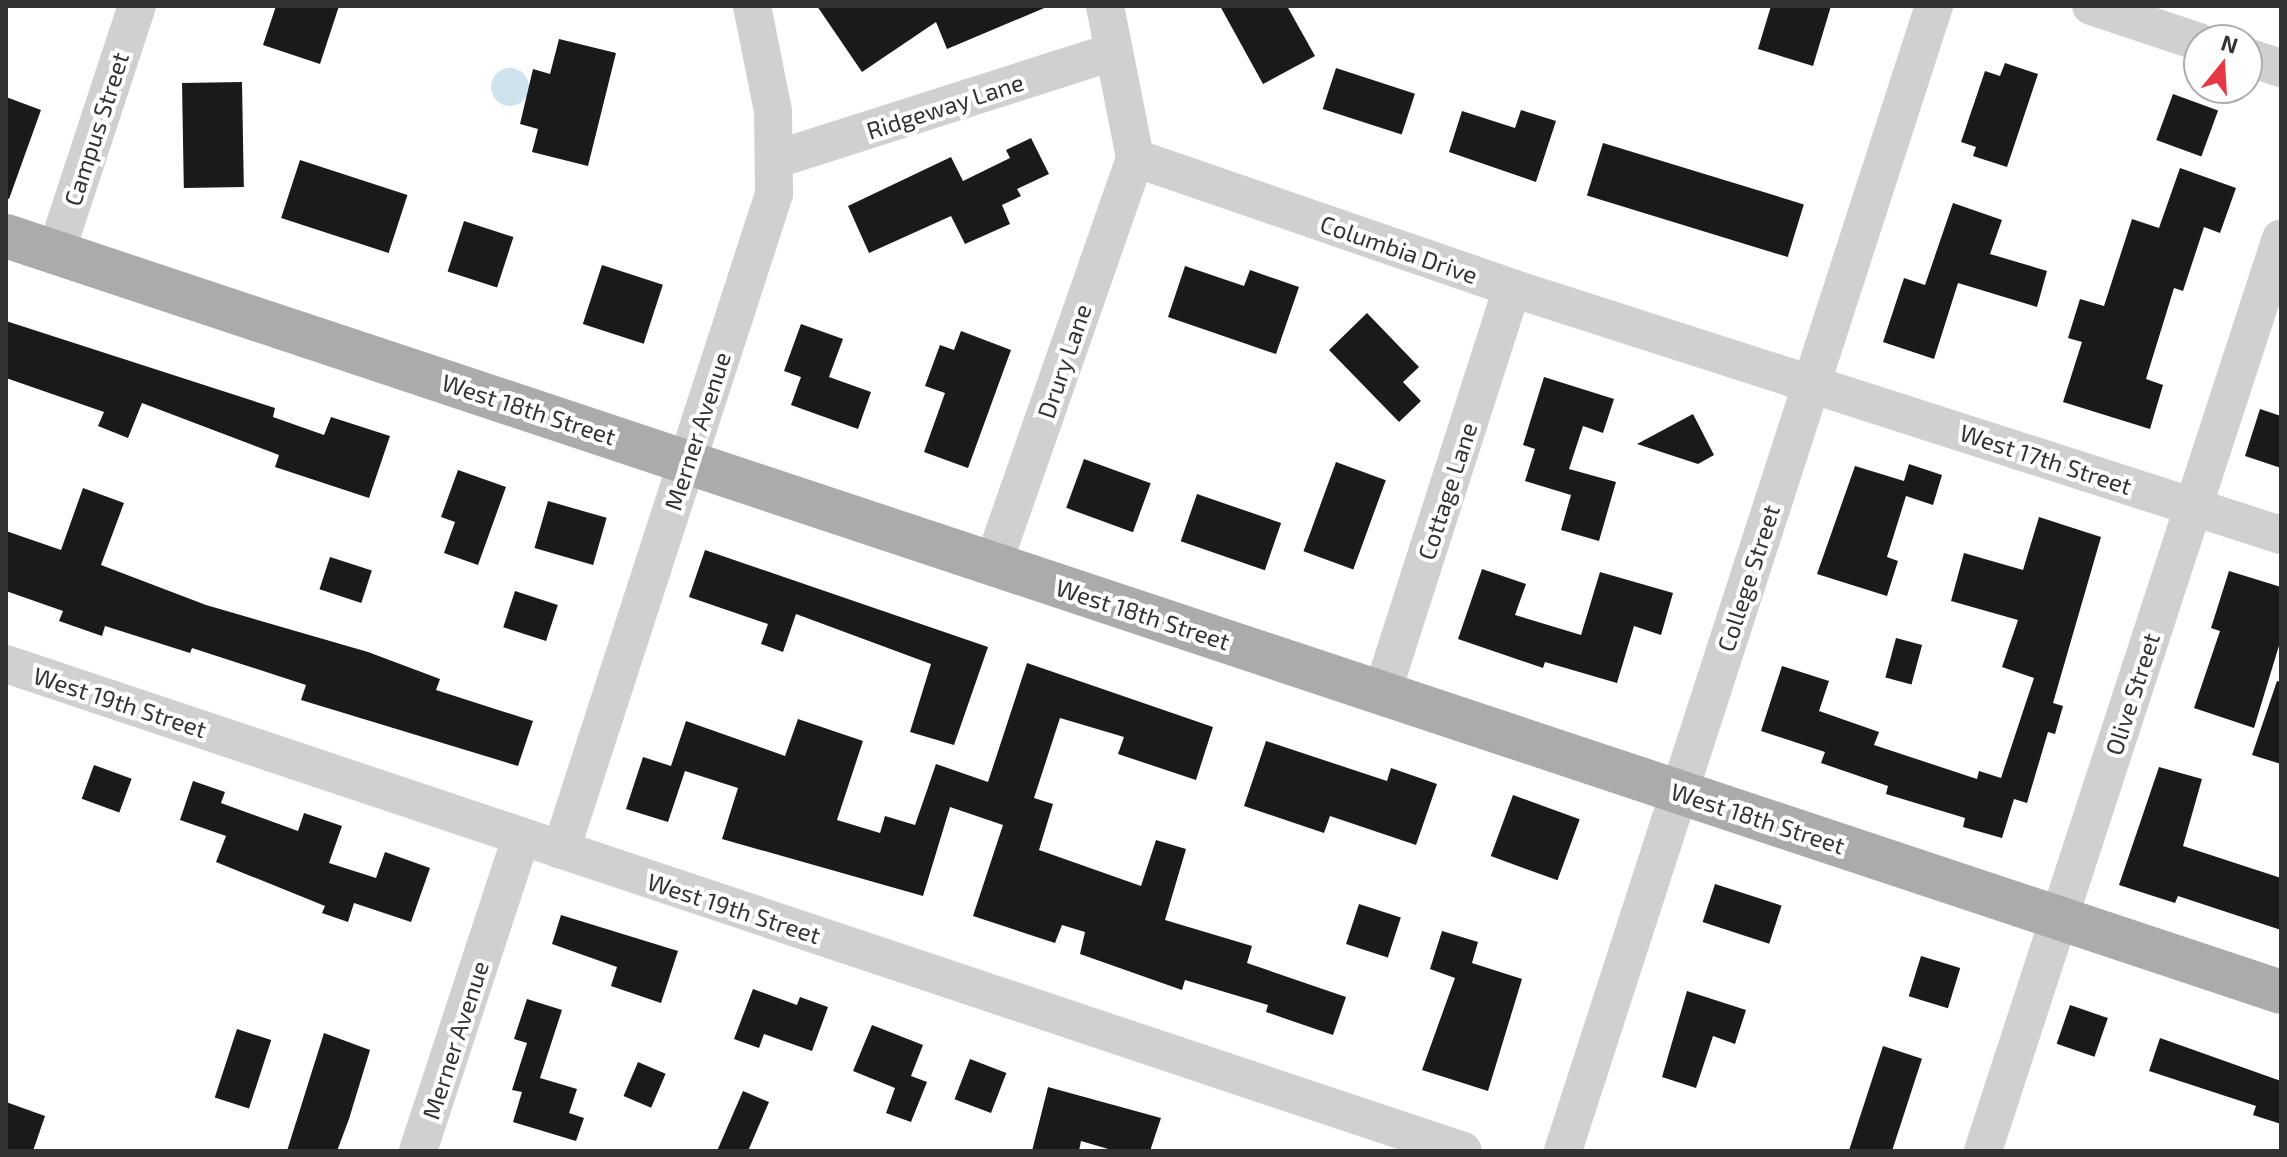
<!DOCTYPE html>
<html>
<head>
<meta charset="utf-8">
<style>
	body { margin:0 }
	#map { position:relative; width:2287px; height:1157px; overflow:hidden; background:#fff; font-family:"Exo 2",sans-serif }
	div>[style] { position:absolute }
	.water>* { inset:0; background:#cfe2ee }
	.round { border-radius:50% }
	.building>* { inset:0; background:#1a1a1a; transform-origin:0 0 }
	.minor>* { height:38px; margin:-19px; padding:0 19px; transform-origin:19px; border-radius:19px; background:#d0d0d0 }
	.major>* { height:44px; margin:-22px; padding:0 22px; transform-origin:22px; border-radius:22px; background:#ababab }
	span { translate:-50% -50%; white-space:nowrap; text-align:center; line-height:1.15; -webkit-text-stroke:8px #fff; paint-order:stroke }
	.street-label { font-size:24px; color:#333 }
	.frame { position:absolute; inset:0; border:8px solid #333; pointer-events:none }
	.north { position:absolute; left:2183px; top:24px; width:80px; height:80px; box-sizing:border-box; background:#fff; border:2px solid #adadad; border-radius:50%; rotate:18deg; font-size:22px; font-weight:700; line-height:32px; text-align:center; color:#333 }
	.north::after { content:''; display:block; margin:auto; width:28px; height:36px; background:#e63946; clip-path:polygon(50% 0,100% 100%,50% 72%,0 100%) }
</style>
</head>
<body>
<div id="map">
	<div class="water">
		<div class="round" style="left:491px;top:68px;width:38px;height:38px"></div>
	</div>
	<div class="building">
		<div style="clip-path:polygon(276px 6px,339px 6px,320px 64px,263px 45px)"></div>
		<div style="clip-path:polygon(817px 6px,1049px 6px,947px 49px,936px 22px,862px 72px)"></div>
		<div style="clip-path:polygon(1220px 6px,1287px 6px,1315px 56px,1263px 84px)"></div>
		<div style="clip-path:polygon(1771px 6px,1831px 6px,1813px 66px,1758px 49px)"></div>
		<div style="clip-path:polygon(559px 39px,616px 53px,588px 166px,532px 152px,538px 129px,520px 124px,533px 69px,550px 74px)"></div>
		<div style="clip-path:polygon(2005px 63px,2038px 74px,2007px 167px,1973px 156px,1976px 147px,1961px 142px,1985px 71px,2000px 76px)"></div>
		<div style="left:1336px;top:68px;width:83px;height:43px;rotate:18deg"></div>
		<div style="left:242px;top:82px;width:105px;height:60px;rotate:89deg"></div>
		<div style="left:2173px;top:94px;width:48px;height:49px;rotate:20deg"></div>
		<div style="clip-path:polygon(6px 97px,41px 110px,9px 199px,6px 198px)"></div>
		<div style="clip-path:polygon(1521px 110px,1556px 121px,1536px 182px,1449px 152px,1462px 111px,1515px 128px)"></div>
		<div style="clip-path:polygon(1031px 138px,1049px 174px,1017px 189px,1021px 196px,1002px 205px,1010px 224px,965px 244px,951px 216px,869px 253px,848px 206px,951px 157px,963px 181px,1010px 158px,1006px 150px)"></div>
		<div style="left:1603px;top:143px;width:210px;height:55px;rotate:17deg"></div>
		<div style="left:300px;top:160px;width:113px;height:61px;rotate:18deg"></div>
		<div style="clip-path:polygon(2180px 168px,2236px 188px,2220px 233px,2204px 227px,2183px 291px,2174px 288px,2146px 379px,2163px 385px,2150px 429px,2063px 402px,2082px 342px,2068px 338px,2080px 299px,2104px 306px,2132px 219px,2159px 228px)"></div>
		<div style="clip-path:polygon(1953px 203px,2002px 220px,1990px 254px,2047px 271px,2037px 307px,1958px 283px,1934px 359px,1883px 342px,1904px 278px,1925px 285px)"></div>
		<div style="left:464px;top:221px;width:52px;height:53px;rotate:18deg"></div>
		<div style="left:602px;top:265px;width:64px;height:62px;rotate:18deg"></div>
		<div style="clip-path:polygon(1185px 266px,1244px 286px,1250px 270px,1299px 287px,1276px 354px,1168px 317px)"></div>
		<div style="clip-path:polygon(1367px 313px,1419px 367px,1403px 382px,1421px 401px,1399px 422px,1329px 350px)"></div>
		<div style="clip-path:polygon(6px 321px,275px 408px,273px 417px,324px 435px,331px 417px,390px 436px,369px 498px,275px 467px,279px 455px,142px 403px,128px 438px,98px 426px,104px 412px,6px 378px)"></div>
		<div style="clip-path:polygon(801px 324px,843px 339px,829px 377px,871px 392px,858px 429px,791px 405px,801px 377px,784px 371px)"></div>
		<div style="clip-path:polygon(961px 331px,1011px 350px,968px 468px,924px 452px,945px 393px,925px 386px,940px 345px,954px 350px)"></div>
		<div style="clip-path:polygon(1544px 377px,1614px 399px,1603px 433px,1583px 426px,1569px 469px,1616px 482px,1599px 541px,1561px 530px,1571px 495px,1525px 481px,1535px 449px,1523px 445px)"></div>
		<div style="clip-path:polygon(2260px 409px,2281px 416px,2281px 468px,2245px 456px)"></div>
		<div style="clip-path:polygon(1693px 414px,1714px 455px,1698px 464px,1637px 444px)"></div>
		<div style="left:1084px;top:459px;width:71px;height:52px;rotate:20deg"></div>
		<div style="left:1336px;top:462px;width:53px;height:95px;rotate:20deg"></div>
		<div style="clip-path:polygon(1909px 464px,1942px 475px,1933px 505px,1906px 496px,1887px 557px,1898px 561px,1887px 596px,1817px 574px,1855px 466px,1904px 481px)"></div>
		<div style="clip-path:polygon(458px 470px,506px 487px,478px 565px,444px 553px,455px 522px,441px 517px)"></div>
		<div style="clip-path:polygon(83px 488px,124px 503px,101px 565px,206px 605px,368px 652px,440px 679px,436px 690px,533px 721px,518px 766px,301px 700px,306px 685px,192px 648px,190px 653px,105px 626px,102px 636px,59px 621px,63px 611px,6px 591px,6px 531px,61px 550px)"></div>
		<div style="left:1197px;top:494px;width:89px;height:50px;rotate:19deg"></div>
		<div style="left:548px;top:501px;width:61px;height:49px;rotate:16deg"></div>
		<div style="clip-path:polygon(2039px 517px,2101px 537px,2053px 703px,2063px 706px,2055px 734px,2048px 732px,2027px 803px,2014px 799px,2002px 838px,1963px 827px,1965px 818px,1886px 794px,1888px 786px,1821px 763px,1825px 752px,1761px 731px,1782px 666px,1829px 681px,1819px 711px,1879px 732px,1874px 745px,1977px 779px,1979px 771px,2001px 778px,2034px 678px,2002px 667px,2018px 620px,1951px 601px,1964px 553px,2023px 570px)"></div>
		<div style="clip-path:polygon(705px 550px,988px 647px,954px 745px,910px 732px,931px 664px,796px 614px,783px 652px,761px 644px,768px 624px,689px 597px)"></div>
		<div style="left:330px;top:557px;width:44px;height:34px;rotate:18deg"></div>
		<div style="clip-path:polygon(1482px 569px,1526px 584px,1515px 615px,1581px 635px,1600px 572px,1673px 593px,1661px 635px,1634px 626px,1617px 683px,1545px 662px,1543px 668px,1458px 639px)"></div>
		<div style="clip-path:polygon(2229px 571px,2281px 587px,2281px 639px,2254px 728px,2194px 708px,2220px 631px,2211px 628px)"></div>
		<div style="left:515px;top:591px;width:45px;height:38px;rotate:18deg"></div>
		<div style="left:1896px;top:638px;width:27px;height:41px;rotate:15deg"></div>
		<div style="clip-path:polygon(1027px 663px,1213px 727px,1196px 780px,1118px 754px,1124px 737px,1060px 718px,1034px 798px,1053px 804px,1039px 850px,1141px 886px,1156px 840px,1186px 849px,1165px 920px,1252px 946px,1247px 963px,1346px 997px,1333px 1035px,1266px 1012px,1268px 1005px,1185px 980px,1182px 990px,1080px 954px,1085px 932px,1062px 925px,1055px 943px,973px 916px,1003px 825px,950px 807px,923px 896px,722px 839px,738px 788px,685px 771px,668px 822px,626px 809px,643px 757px,671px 766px,686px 721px,785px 756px,798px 719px,863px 741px,837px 820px,880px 833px,885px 816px,915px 825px,936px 764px,988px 782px)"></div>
		<div style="clip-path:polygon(2277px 681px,2281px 682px,2281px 764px,2252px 755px)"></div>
		<div style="clip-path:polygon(1266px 741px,1387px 781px,1391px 768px,1437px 784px,1416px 845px,1330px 816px,1324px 833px,1244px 806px)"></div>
		<div style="left:94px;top:765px;width:40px;height:36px;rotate:20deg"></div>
		<div style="clip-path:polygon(2159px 767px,2202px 779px,2183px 846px,2281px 878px,2281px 930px,2178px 896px,2175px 903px,2119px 885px)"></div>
		<div style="clip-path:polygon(193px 781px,225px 792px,221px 803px,298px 831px,304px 813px,342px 826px,329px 863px,376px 878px,385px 852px,430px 868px,411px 922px,354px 903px,348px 922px,322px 913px,325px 906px,216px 862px,226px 836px,180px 820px)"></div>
		<div style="left:1513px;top:795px;width:71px;height:65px;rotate:20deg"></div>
		<div style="left:1715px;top:884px;width:70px;height:40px;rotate:18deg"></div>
		<div style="left:1359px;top:904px;width:44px;height:42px;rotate:18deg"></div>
		<div style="clip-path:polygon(561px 915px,678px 951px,661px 1003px,611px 986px,617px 967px,552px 944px)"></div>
		<div style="clip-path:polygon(1442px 931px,1478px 942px,1472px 963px,1522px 979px,1488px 1091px,1422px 1070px,1455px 978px,1430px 969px)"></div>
		<div style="left:1921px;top:956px;width:41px;height:42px;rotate:17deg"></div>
		<div style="clip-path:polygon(753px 989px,797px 1005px,800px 997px,828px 1007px,812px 1051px,764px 1034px,759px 1048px,734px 1039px)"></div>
		<div style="clip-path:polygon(1687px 991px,1746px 1010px,1735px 1044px,1713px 1036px,1696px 1088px,1662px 1077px)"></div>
		<div style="clip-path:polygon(527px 999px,562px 1010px,540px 1078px,577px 1089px,569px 1113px,584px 1118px,576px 1141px,513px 1122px,522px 1092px,512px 1090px,527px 1043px,514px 1039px)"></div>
		<div style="left:2070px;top:1005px;width:40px;height:41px;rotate:19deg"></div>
		<div style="clip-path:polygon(872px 1025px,923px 1045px,911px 1076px,927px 1082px,911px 1122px,886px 1113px,895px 1088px,853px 1071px)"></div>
		<div style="left:237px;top:1029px;width:36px;height:72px;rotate:18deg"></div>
		<div style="clip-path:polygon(324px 1033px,370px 1050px,349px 1119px,337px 1151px,287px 1151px)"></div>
		<div style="clip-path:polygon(2160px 1038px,2281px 1081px,2281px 1124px,2253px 1115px,2256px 1106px,2149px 1071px)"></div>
		<div style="left:1883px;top:1046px;width:41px;height:110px;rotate:18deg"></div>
		<div style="left:970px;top:1059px;width:39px;height:43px;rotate:21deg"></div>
		<div style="left:638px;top:1062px;width:30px;height:37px;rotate:23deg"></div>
		<div style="clip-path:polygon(1048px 1087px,1161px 1118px,1150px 1151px,1115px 1151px,1081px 1141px,1079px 1151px,1032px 1151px)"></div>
		<div style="clip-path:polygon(743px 1091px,769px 1102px,748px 1151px,717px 1151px)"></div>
		<div style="clip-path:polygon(6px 1102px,45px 1116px,33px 1151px,6px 1151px)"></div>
	</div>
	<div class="minor">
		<div style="left:1105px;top:6px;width:155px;rotate:78.8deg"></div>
		<div style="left:1135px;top:158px;width:399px;rotate:19deg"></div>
		<div style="left:1512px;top:288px;width:808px;rotate:17.81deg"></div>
		<div style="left:2091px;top:6px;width:114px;rotate:18.4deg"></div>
		<div style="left:2247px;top:57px;width:36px;rotate:18deg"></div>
		<div style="left:777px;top:159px;width:352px;rotate:-17.7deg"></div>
		<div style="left:56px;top:252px;width:259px;rotate:-71.8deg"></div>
		<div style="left:993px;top:564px;width:430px;rotate:-70.7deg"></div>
		<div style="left:6px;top:664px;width:1536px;rotate:18.48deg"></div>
		<div style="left:1382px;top:693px;width:425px;rotate:-72.2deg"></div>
		<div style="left:561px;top:850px;width:690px;rotate:-72.01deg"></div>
		<div style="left:774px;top:194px;width:83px;rotate:-90.7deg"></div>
		<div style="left:773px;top:111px;width:107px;rotate:-101.3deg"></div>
		<div style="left:418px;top:1151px;width:330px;rotate:-71.8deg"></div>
		<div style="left:1563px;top:1151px;width:1204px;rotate:-72.05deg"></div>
		<div style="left:1983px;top:1151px;width:960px;rotate:-71.92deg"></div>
	</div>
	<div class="major">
		<div style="left:6px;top:236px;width:2397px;rotate:18.38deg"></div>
	</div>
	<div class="street-label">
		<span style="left:945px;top:106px;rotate:-18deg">Ridgeway Lane</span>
		<span style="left:96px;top:129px;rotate:-72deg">Campus Street</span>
		<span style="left:1399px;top:249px;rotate:19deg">Columbia Drive</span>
		<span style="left:1064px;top:361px;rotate:-71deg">Drury Lane</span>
		<span style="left:529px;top:409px;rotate:18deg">West 18th Street</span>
		<span style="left:697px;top:431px;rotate:-72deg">Merner Avenue</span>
		<span style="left:2046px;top:459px;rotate:18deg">West 17th Street</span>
		<span style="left:1447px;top:491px;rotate:-72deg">Cottage Lane</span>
		<span style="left:1748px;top:578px;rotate:-72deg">College Street</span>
		<span style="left:1143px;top:614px;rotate:18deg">West 18th Street</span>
		<span style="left:2132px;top:694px;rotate:-72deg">Olive Street</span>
		<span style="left:120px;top:702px;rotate:18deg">West 19th Street</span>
		<span style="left:1758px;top:818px;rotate:18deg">West 18th Street</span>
		<span style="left:734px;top:908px;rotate:18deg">West 19th Street</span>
		<span style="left:455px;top:1040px;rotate:-72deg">Merner Avenue</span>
	</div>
	<div class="frame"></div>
	<div class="north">N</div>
</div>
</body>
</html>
